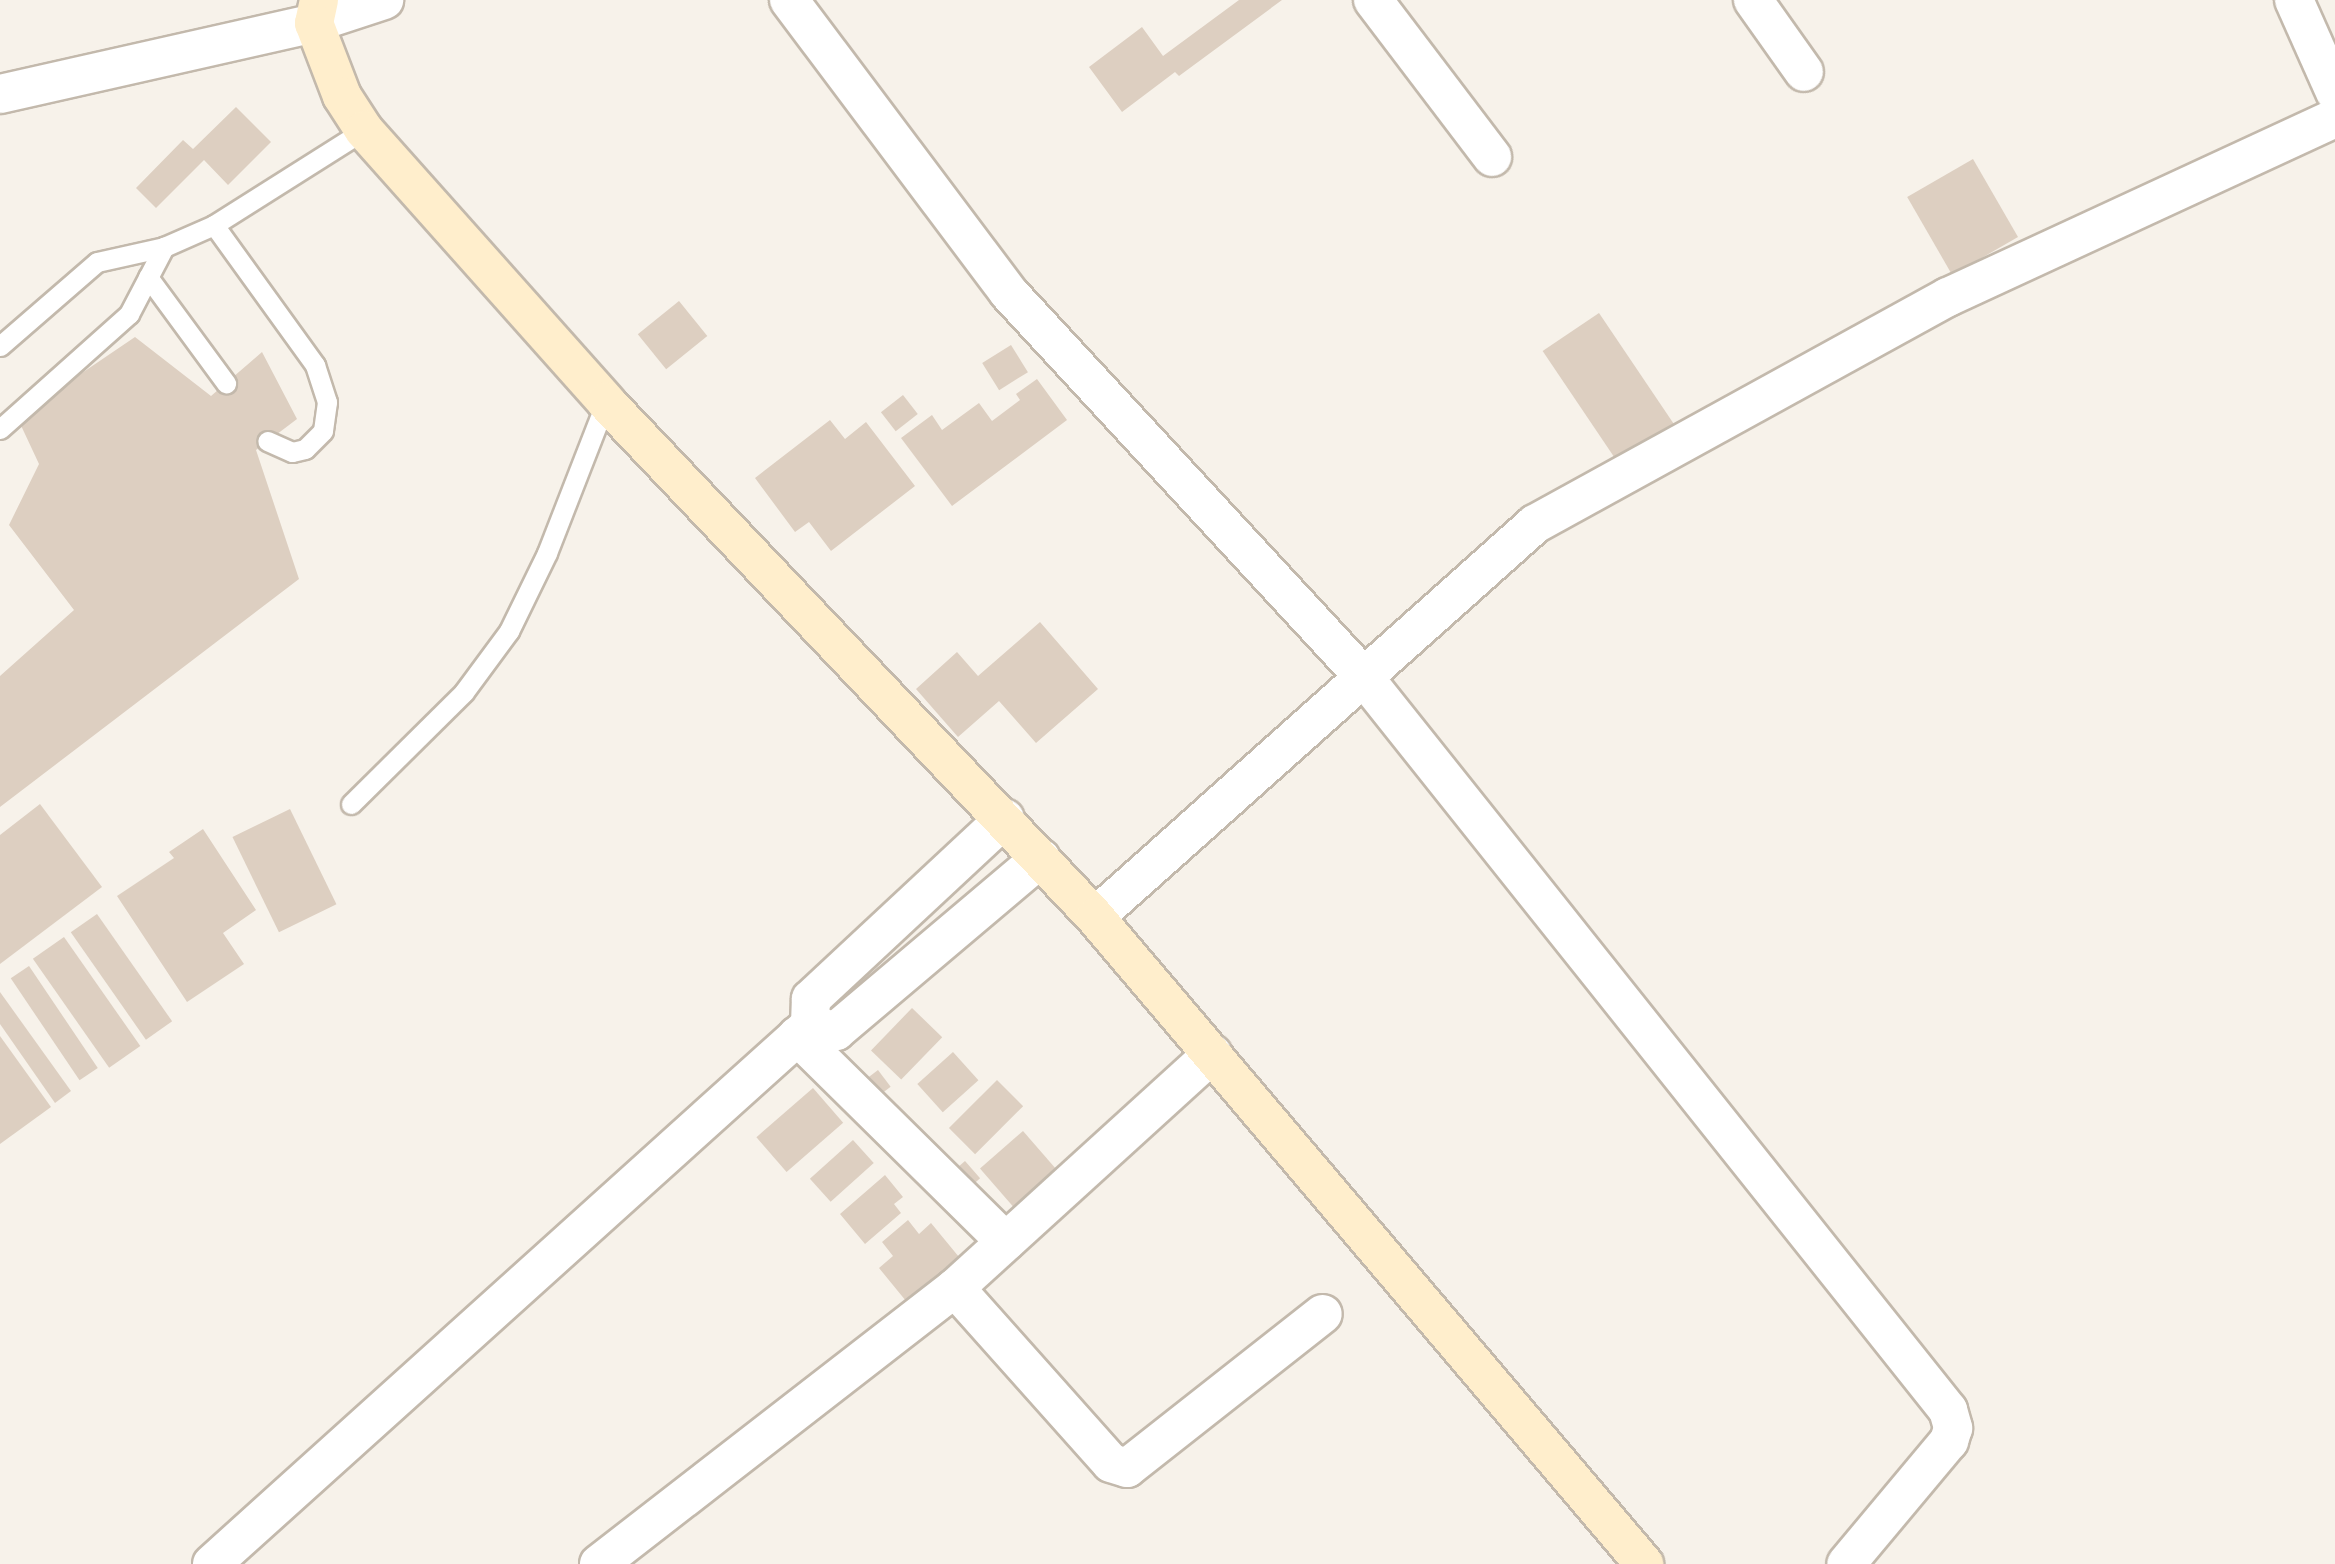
<!DOCTYPE html>
<html>
<head>
<meta charset="utf-8">
<style>
	body { margin:0 }
	#map { position:relative; width:2335px; height:1564px; overflow:hidden; background:#f7f2ea; font-family:Jost,sans-serif }
	div>[style] { position:absolute }
	.building>* { inset:0; background:#ddcfc1; transform-origin:0 0 }
	.roads { filter:drop-shadow(2px 0 #c3b9ac) drop-shadow(-2px 0 #c3b9ac) drop-shadow(0 2px #c3b9ac) drop-shadow(0 -2px #c3b9ac) }
	.lane>* { height:19px; margin:-9.5px; padding:0 9.5px; transform-origin:9.5px; border-radius:9.5px; background:#fff }
	.street>* { height:38px; margin:-19px; padding:0 19px; transform-origin:19px; border-radius:19px; background:#fff }
	.secondary>* { height:38px; margin:-19px; padding:0 19px; transform-origin:19px; border-radius:19px; background:#fec }
	span { translate:-50% -50%; white-space:nowrap; text-align:center; line-height:1.15; -webkit-text-stroke:6px #fff; paint-order:stroke }
</style>
</head>
<body>
<div id="map">
	<div class="building">
		<div style="clip-path:polygon(1239px 0,1282px 0,1179px 76px,1175px 72px,1122px 112px,1089px 67px,1142px 27px,1163px 56px)"></div>
		<div style="clip-path:polygon(236px 107px,271px 142px,228px 185px,204px 160px,156px 208px,136px 188px,183px 140px,193px 149px)"></div>
		<div style="left:1973px;top:159px;width:90px;height:76px;rotate:60deg"></div>
		<div style="left:679px;top:301px;width:45px;height:53px;rotate:51deg"></div>
		<div style="left:1599px;top:313px;width:139px;height:68px;rotate:56deg"></div>
		<div style="clip-path:polygon(135px 337px,211px 396px,262px 352px,297px 419px,256px 450px,299px 579px,0 807px,0 676px,74px 610px,9px 525px,39px 464px,17px 417px)"></div>
		<div style="left:1011px;top:345px;width:32px;height:34px;rotate:58deg"></div>
		<div style="clip-path:polygon(1037px 379px,1067px 420px,952px 506px,901px 438px,932px 415px,942px 430px,979px 403px,992px 421px,1020px 400px,1016px 394px)"></div>
		<div style="left:903px;top:395px;width:24px;height:28px;rotate:52deg"></div>
		<div style="clip-path:polygon(830px 420px,845px 439px,866px 422px,915px 486px,831px 551px,809px 522px,795px 532px,755px 478px)"></div>
		<div style="clip-path:polygon(1040px 622px,1098px 689px,1036px 743px,999px 701px,958px 737px,916px 689px,957px 652px,978px 676px)"></div>
		<div style="clip-path:polygon(40px 804px,102px 887px,0 964px,0 835px)"></div>
		<div style="left:290px;top:809px;width:106px;height:64px;rotate:64deg"></div>
		<div style="clip-path:polygon(203px 829px,256px 910px,223px 933px,244px 964px,187px 1002px,117px 896px,174px 858px,169px 852px)"></div>
		<div style="left:97px;top:914px;width:131px;height:32px;rotate:55deg"></div>
		<div style="left:64px;top:937px;width:133px;height:38px;rotate:55deg"></div>
		<div style="left:29px;top:966px;width:123px;height:22px;rotate:56deg"></div>
		<div style="clip-path:polygon(0 992px,71px 1091px,55px 1103px,0 1024px)"></div>
		<div style="left:912px;top:1008px;width:42px;height:59px;rotate:44deg"></div>
		<div style="clip-path:polygon(0 1036px,51px 1107px,0 1144px)"></div>
		<div style="left:953px;top:1052px;width:38px;height:48px;rotate:48deg"></div>
		<div style="left:878px;top:1070px;width:21px;height:21px;rotate:53deg"></div>
		<div style="left:997px;top:1080px;width:37px;height:68px;rotate:45deg"></div>
		<div style="left:813px;top:1088px;width:46px;height:75px;rotate:49deg"></div>
		<div style="left:1023px;top:1131px;width:55px;height:57px;rotate:49deg"></div>
		<div style="left:853px;top:1140px;width:31px;height:58px;rotate:48deg"></div>
		<div style="left:965px;top:1161px;width:23px;height:18px;rotate:49deg"></div>
		<div style="clip-path:polygon(885px 1175px,903px 1197px,894px 1204px,901px 1213px,865px 1244px,840px 1214px)"></div>
		<div style="clip-path:polygon(908px 1220px,919px 1234px,931px 1223px,959px 1257px,906px 1301px,879px 1268px,893px 1256px,882px 1242px)"></div>
	</div>
	<div class="roads">
		<div class="lane">
			<div style="left:214px;top:225px;width:173px;rotate:54.2deg"></div>
			<div style="left:315px;top:365px;width:39px;rotate:72deg"></div>
			<div style="left:327px;top:402px;width:29px;rotate:98deg"></div>
			<div style="left:323px;top:431px;width:25px;rotate:135deg"></div>
			<div style="left:305px;top:449px;width:13px;rotate:167deg"></div>
			<div style="left:292px;top:452px;width:27px;rotate:-156deg"></div>
			<div style="left:148px;top:277px;width:132px;rotate:53.7deg"></div>
			<div style="left:0;top:346px;width:128px;rotate:-40.9deg"></div>
			<div style="left:97px;top:262px;width:69px;rotate:-12.6deg"></div>
			<div style="left:164px;top:247px;width:55px;rotate:-23.7deg"></div>
			<div style="left:214px;top:225px;width:178px;rotate:-32.3deg"></div>
			<div style="left:0;top:429px;width:173px;rotate:-41.7deg"></div>
			<div style="left:129px;top:314px;width:76px;rotate:-62.4deg"></div>
			<div style="left:351px;top:804px;width:159px;rotate:-44.7deg"></div>
			<div style="left:464px;top:692px;width:76px;rotate:-53.6deg"></div>
			<div style="left:509px;top:631px;width:87px;rotate:-64deg"></div>
			<div style="left:547px;top:553px;width:162px;rotate:-68.7deg"></div>
		</div>
		<div class="street">
			<div style="left:789px;top:0;width:365px;rotate:53.1deg"></div>
			<div style="left:1008px;top:292px;width:523px;rotate:47.25deg"></div>
			<div style="left:1363px;top:676px;width:939px;rotate:51.45deg"></div>
			<div style="left:1948px;top:1410px;width:19px;rotate:74deg"></div>
			<div style="left:1953px;top:1428px;width:14px;rotate:107deg"></div>
			<div style="left:1949px;top:1441px;width:160px;rotate:129.9deg"></div>
			<div style="left:1373px;top:0;width:197px;rotate:52.8deg"></div>
			<div style="left:1753px;top:0;width:88px;rotate:54.7deg"></div>
			<div style="left:2294px;top:0;width:101px;rotate:66deg"></div>
			<div style="left:0;top:94px;width:322px;rotate:-12.7deg"></div>
			<div style="left:314px;top:23px;width:74px;rotate:-18.2deg"></div>
			<div style="left:1095px;top:917px;width:590px;rotate:-41.77deg"></div>
			<div style="left:1535px;top:524px;width:471px;rotate:-28.8deg"></div>
			<div style="left:1948px;top:297px;width:426px;rotate:-24.8deg"></div>
			<div style="left:810px;top:1025px;width:27px;rotate:13deg"></div>
			<div style="left:836px;top:1031px;width:268px;rotate:-40.2deg"></div>
			<div style="left:797px;top:1036px;width:293px;rotate:44.6deg"></div>
			<div style="left:955px;top:1288px;width:234px;rotate:48.3deg"></div>
			<div style="left:1111px;top:1463px;width:17px;rotate:17deg"></div>
			<div style="left:1127px;top:1468px;width:249px;rotate:-38.2deg"></div>
			<div style="left:212px;top:1564px;width:805px;rotate:-42.03deg"></div>
			<div style="left:810px;top:1025px;width:26px;rotate:-88deg"></div>
			<div style="left:811px;top:999px;width:265px;rotate:-43deg"></div>
			<div style="left:599px;top:1564px;width:450px;rotate:-37.8deg"></div>
			<div style="left:955px;top:1288px;width:348px;rotate:-42.3deg"></div>
		</div>
		<div class="secondary">
			<div style="left:319px;top:0;width:24px;rotate:102deg"></div>
			<div style="left:314px;top:23px;width:78px;rotate:69deg"></div>
			<div style="left:342px;top:96px;width:40px;rotate:57.1deg"></div>
			<div style="left:364px;top:130px;width:364px;rotate:48.3deg"></div>
			<div style="left:606px;top:402px;width:710px;rotate:46.48deg"></div>
			<div style="left:1095px;top:917px;width:849px;rotate:49.68deg"></div>
		</div>
	</div>
</div>
</body>
</html>
